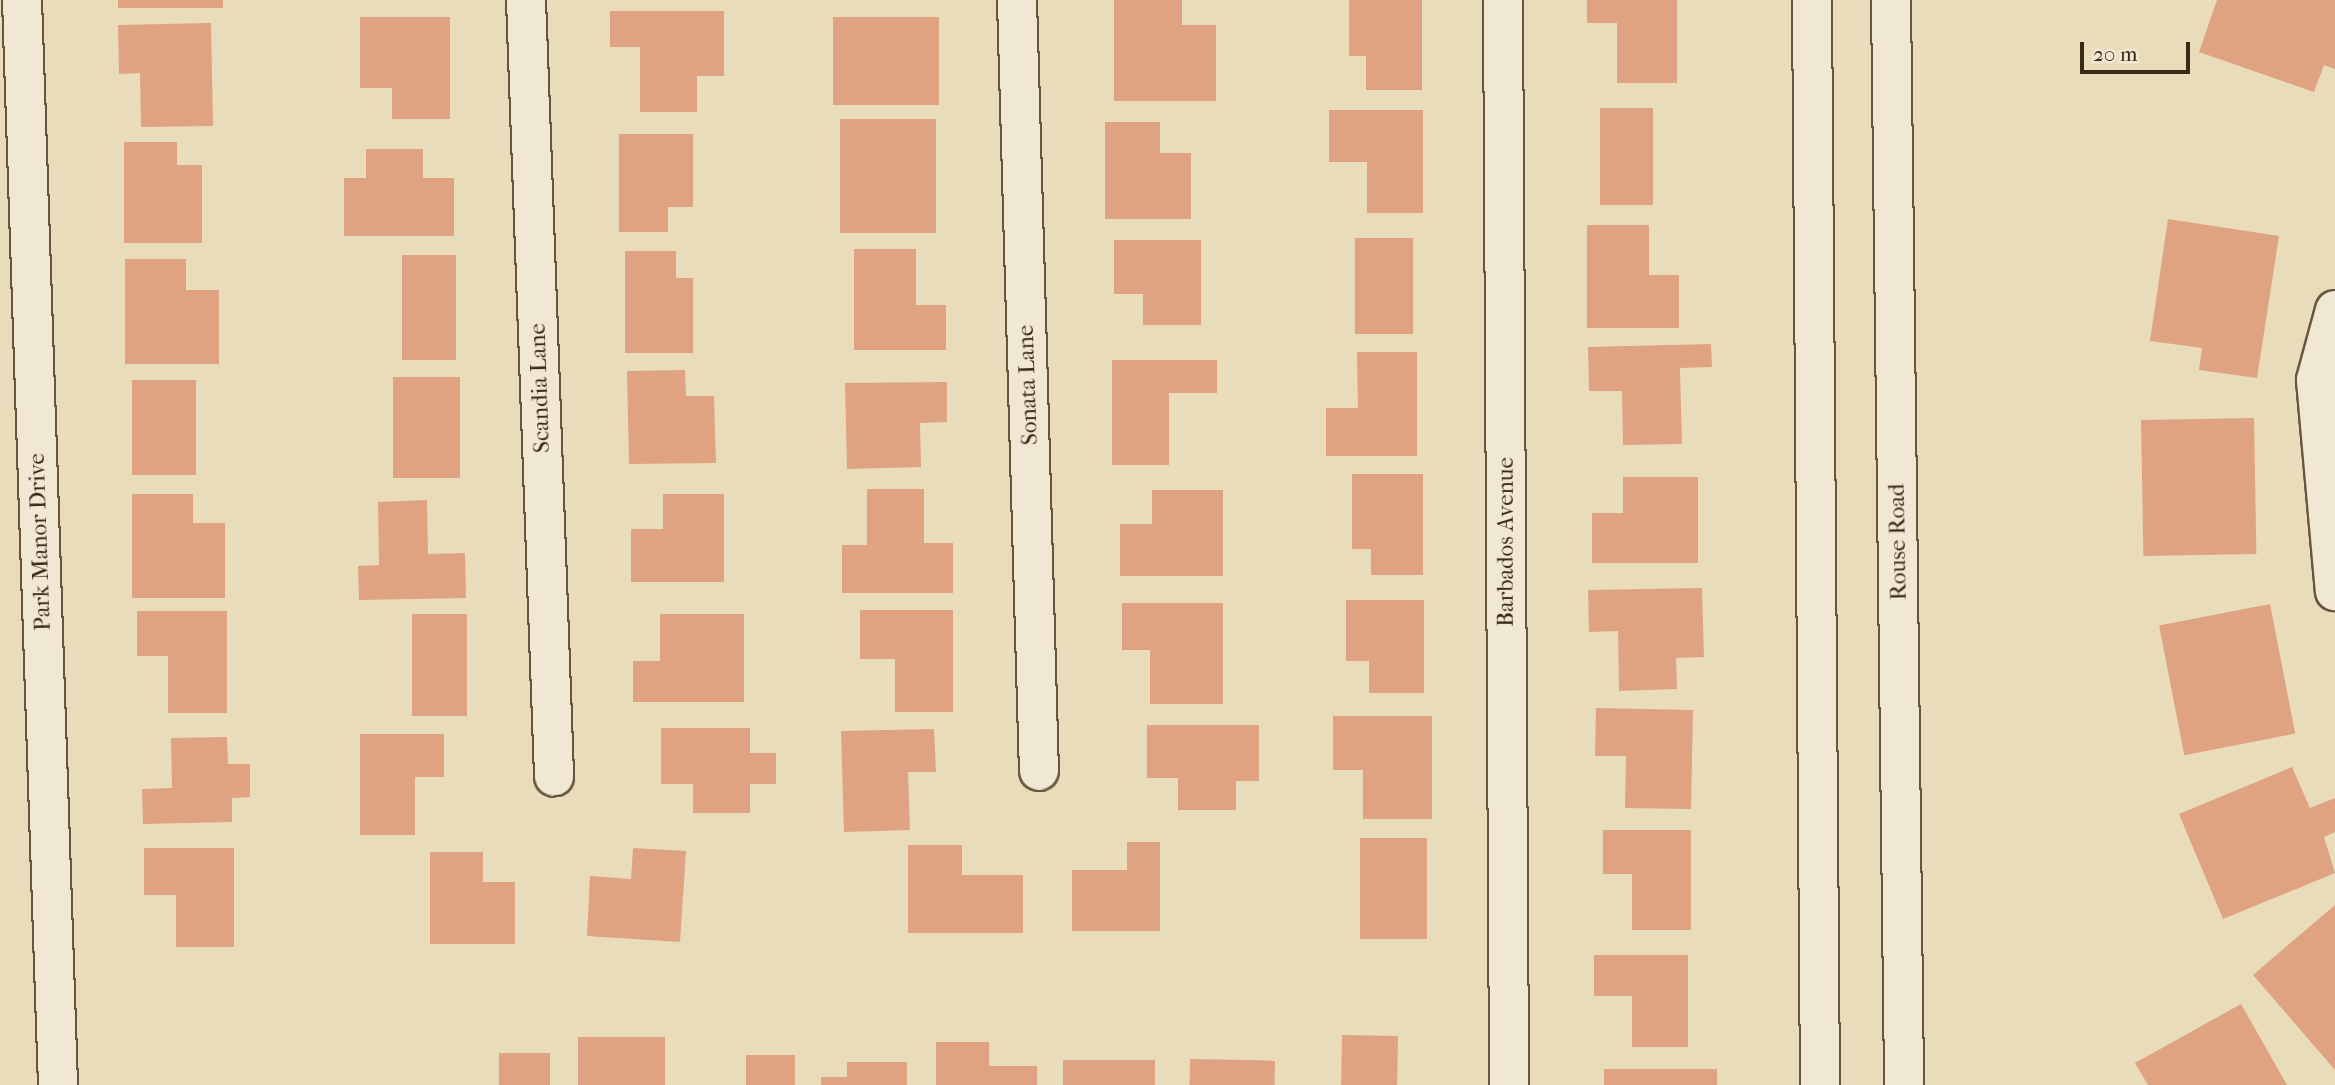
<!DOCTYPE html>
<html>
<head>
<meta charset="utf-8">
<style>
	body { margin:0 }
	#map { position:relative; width:2335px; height:1085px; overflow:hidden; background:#e9dcbb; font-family:"IM FELL French Canon",serif }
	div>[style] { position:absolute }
	.building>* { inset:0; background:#dfa381; transform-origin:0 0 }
	.roads { filter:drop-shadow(2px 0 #66563e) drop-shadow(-2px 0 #66563e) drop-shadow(0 2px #66563e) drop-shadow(0 -2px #66563e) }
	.minor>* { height:38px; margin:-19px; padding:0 19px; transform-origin:19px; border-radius:19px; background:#f1e8d3 }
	span { translate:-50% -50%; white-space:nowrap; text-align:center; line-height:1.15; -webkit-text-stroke:7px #f1e8d3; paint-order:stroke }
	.street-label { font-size:23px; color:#3a2a15 }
	.scale { position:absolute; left:2080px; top:42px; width:110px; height:32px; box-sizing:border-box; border:4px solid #3a2a15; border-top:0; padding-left:9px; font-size:21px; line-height:24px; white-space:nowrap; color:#3a2a15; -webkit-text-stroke:5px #f1e8d3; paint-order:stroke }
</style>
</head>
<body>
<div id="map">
	<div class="building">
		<div style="left:118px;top:0;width:105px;height:8px"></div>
		<div style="clip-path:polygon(1114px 0,1182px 0,1182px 25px,1216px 25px,1216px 101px,1114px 101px)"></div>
		<div style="clip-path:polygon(1349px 0,1422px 0,1422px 90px,1366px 90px,1366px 56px,1349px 56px)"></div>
		<div style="clip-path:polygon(1587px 0,1677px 0,1677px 83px,1617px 83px,1617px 23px,1587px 23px)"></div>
		<div style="clip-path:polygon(2217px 0,2335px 0,2335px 69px,2324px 65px,2314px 92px,2199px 52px)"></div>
		<div style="clip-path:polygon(610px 11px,724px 11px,724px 76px,697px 76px,697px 112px,640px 112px,640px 47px,610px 47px)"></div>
		<div style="clip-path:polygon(360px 17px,450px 17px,450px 119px,392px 119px,392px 88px,360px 88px)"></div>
		<div style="left:833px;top:17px;width:106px;height:88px"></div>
		<div style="clip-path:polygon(211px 23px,213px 126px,141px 127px,140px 73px,119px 74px,118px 25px)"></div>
		<div style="left:1600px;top:108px;width:53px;height:97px"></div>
		<div style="clip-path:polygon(1329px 110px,1423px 110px,1423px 213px,1367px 213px,1367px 162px,1329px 162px)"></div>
		<div style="left:840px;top:119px;width:96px;height:114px"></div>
		<div style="clip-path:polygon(1105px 122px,1160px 122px,1160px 153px,1191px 153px,1191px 219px,1105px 219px)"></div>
		<div style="clip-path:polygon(619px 134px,693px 134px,693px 207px,668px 207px,668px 232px,619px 232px)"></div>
		<div style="clip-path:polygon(124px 142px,177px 142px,177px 165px,202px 165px,202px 243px,124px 243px)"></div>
		<div style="clip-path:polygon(366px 149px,423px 149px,423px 178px,454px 178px,454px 236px,344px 236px,344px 178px,366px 178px)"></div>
		<div style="clip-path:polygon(2168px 219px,2279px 236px,2257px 378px,2199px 370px,2202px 348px,2150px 341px)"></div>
		<div style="clip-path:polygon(1587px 225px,1649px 225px,1649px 275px,1679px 275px,1679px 328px,1587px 328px)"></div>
		<div style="left:1355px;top:238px;width:58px;height:96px"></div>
		<div style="clip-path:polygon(1114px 240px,1201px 240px,1201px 325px,1143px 325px,1143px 294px,1114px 294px)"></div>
		<div style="clip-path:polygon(854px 249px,916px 249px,916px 305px,946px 305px,946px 350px,854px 350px)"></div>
		<div style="clip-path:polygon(625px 251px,676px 251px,676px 278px,693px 278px,693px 353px,625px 353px)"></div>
		<div style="left:402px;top:255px;width:54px;height:105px"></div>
		<div style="clip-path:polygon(125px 259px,186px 259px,186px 290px,219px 290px,219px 364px,125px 364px)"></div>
		<div style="clip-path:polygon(1711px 344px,1712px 367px,1680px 368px,1682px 444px,1623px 445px,1622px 391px,1589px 391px,1588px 347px)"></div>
		<div style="clip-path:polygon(1357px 352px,1417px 352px,1417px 456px,1326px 456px,1326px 408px,1358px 408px)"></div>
		<div style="clip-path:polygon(1112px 360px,1217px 360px,1217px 393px,1169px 393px,1169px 465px,1112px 465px)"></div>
		<div style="clip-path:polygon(685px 370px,686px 396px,714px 396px,716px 463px,629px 464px,627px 371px)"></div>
		<div style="left:393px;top:377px;width:67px;height:101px"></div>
		<div style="left:132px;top:380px;width:64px;height:95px"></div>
		<div style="clip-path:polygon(947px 382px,947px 422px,920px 423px,921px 467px,847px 469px,845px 383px)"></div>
		<div style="left:2254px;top:418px;width:136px;height:113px;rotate:89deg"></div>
		<div style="clip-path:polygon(1352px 474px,1423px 474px,1423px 575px,1371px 575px,1371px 549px,1352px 549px)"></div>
		<div style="clip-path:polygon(1623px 477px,1698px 477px,1698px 563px,1592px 563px,1592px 513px,1623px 513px)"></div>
		<div style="clip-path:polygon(867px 489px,924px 489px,924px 543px,953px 543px,953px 593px,842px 593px,842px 545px,867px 545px)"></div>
		<div style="clip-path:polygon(1152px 490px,1223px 490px,1223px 576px,1120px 576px,1120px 524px,1152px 524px)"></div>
		<div style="clip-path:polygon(132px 494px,193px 494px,193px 523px,225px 523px,225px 598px,132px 598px)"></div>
		<div style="clip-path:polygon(663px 494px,724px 494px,724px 582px,631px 582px,631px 529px,663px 529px)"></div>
		<div style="clip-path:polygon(427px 500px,428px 554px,465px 553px,466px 598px,359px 600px,358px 566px,379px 565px,378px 502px)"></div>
		<div style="clip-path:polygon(1702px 588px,1704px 657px,1676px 658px,1677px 689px,1619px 691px,1618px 631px,1589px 632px,1588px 590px)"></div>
		<div style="clip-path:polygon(1346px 600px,1424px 600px,1424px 693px,1369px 693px,1369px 661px,1346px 661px)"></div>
		<div style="clip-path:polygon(1122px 603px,1223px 603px,1223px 704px,1150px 704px,1150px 650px,1122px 650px)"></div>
		<div style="left:2270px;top:604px;width:132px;height:113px;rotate:79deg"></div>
		<div style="clip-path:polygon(860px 610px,953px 610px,953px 712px,895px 712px,895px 659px,860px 659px)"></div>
		<div style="clip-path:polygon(137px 611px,227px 611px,227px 713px,168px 713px,168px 656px,137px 656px)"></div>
		<div style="left:412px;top:614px;width:55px;height:102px"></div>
		<div style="clip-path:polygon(660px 614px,744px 614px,744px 702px,633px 702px,633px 661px,660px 661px)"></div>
		<div style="clip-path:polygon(1596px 708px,1693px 710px,1691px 809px,1625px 808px,1626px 756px,1595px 756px)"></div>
		<div style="clip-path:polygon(1333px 716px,1432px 716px,1432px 819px,1363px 819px,1363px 770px,1333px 770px)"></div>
		<div style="clip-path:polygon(1147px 725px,1259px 725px,1259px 781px,1236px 781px,1236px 810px,1178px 810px,1178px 778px,1147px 778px)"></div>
		<div style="clip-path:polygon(661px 728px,750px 728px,750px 753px,776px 753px,776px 784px,750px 784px,750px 813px,693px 813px,693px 784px,661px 784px)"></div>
		<div style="clip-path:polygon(934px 729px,936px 772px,908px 772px,910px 830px,844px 832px,841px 731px)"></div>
		<div style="clip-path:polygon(360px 734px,444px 734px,444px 777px,415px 777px,415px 835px,360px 835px)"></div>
		<div style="clip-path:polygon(227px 737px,228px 764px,250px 764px,250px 797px,232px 798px,232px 822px,143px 824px,142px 789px,172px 788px,171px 738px)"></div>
		<div style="clip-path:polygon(2292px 767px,2310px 808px,2335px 798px,2335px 832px,2324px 837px,2335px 873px,2223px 919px,2179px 814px)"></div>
		<div style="clip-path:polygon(1603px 830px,1691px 830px,1691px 930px,1632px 930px,1632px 874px,1603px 874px)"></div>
		<div style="left:1360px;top:838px;width:67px;height:101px"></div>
		<div style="clip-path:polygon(1127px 842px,1160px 842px,1160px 931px,1072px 931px,1072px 870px,1127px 870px)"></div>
		<div style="clip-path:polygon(908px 845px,962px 845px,962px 875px,1023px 875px,1023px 933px,908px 933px)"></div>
		<div style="clip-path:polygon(144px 848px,234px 848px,234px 947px,176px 947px,176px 895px,144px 895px)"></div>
		<div style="clip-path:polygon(633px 848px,686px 851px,680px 942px,587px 936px,590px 876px,631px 879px)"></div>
		<div style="clip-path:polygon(430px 852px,483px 852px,483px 882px,515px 882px,515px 944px,430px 944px)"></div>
		<div style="clip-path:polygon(2335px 905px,2335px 1070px,2253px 975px)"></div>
		<div style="clip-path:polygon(1594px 955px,1688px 955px,1688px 1047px,1632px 1047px,1632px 996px,1594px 996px)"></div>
		<div style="clip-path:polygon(2241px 1004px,2287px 1085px,2148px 1085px,2135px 1063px)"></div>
		<div style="left:1342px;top:1035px;width:56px;height:50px;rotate:1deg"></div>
		<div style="left:578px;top:1037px;width:87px;height:48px"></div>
		<div style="clip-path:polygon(936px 1042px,989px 1042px,989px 1066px,1037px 1066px,1037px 1085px,936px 1085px)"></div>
		<div style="left:499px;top:1053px;width:51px;height:32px"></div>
		<div style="left:746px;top:1055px;width:49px;height:30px"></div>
		<div style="left:1190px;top:1059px;width:85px;height:26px;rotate:1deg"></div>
		<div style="left:1063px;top:1060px;width:92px;height:25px"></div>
		<div style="clip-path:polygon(847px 1062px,907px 1062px,907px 1085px,821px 1085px,821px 1077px,847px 1077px)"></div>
		<div style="left:1604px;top:1069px;width:113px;height:16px"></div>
	</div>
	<div class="roads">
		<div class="minor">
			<div style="left:22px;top:0;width:1086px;rotate:88.1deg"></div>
			<div style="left:526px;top:0;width:777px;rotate:87.93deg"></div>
			<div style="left:1017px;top:0;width:771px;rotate:88.37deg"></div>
			<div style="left:1503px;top:0;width:1085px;rotate:89.68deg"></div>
			<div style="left:1812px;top:0;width:1085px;rotate:89.58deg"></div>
			<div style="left:1891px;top:0;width:1085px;rotate:89.31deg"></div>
			<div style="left:2335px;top:310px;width:73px;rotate:105.2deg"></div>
			<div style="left:2316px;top:380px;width:212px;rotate:84.9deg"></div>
		</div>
	</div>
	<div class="street-label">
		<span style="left:1028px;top:385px;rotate:-92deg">Sonata Lane</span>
		<span style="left:540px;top:388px;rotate:-92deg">Scandia Lane</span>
		<span style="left:40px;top:542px;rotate:-92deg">Park Manor Drive</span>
		<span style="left:1506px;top:542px;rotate:-90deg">Barbados Avenue</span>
		<span style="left:1898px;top:542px;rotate:-91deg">Rouse Road</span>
	</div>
	<div class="scale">20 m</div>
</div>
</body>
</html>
